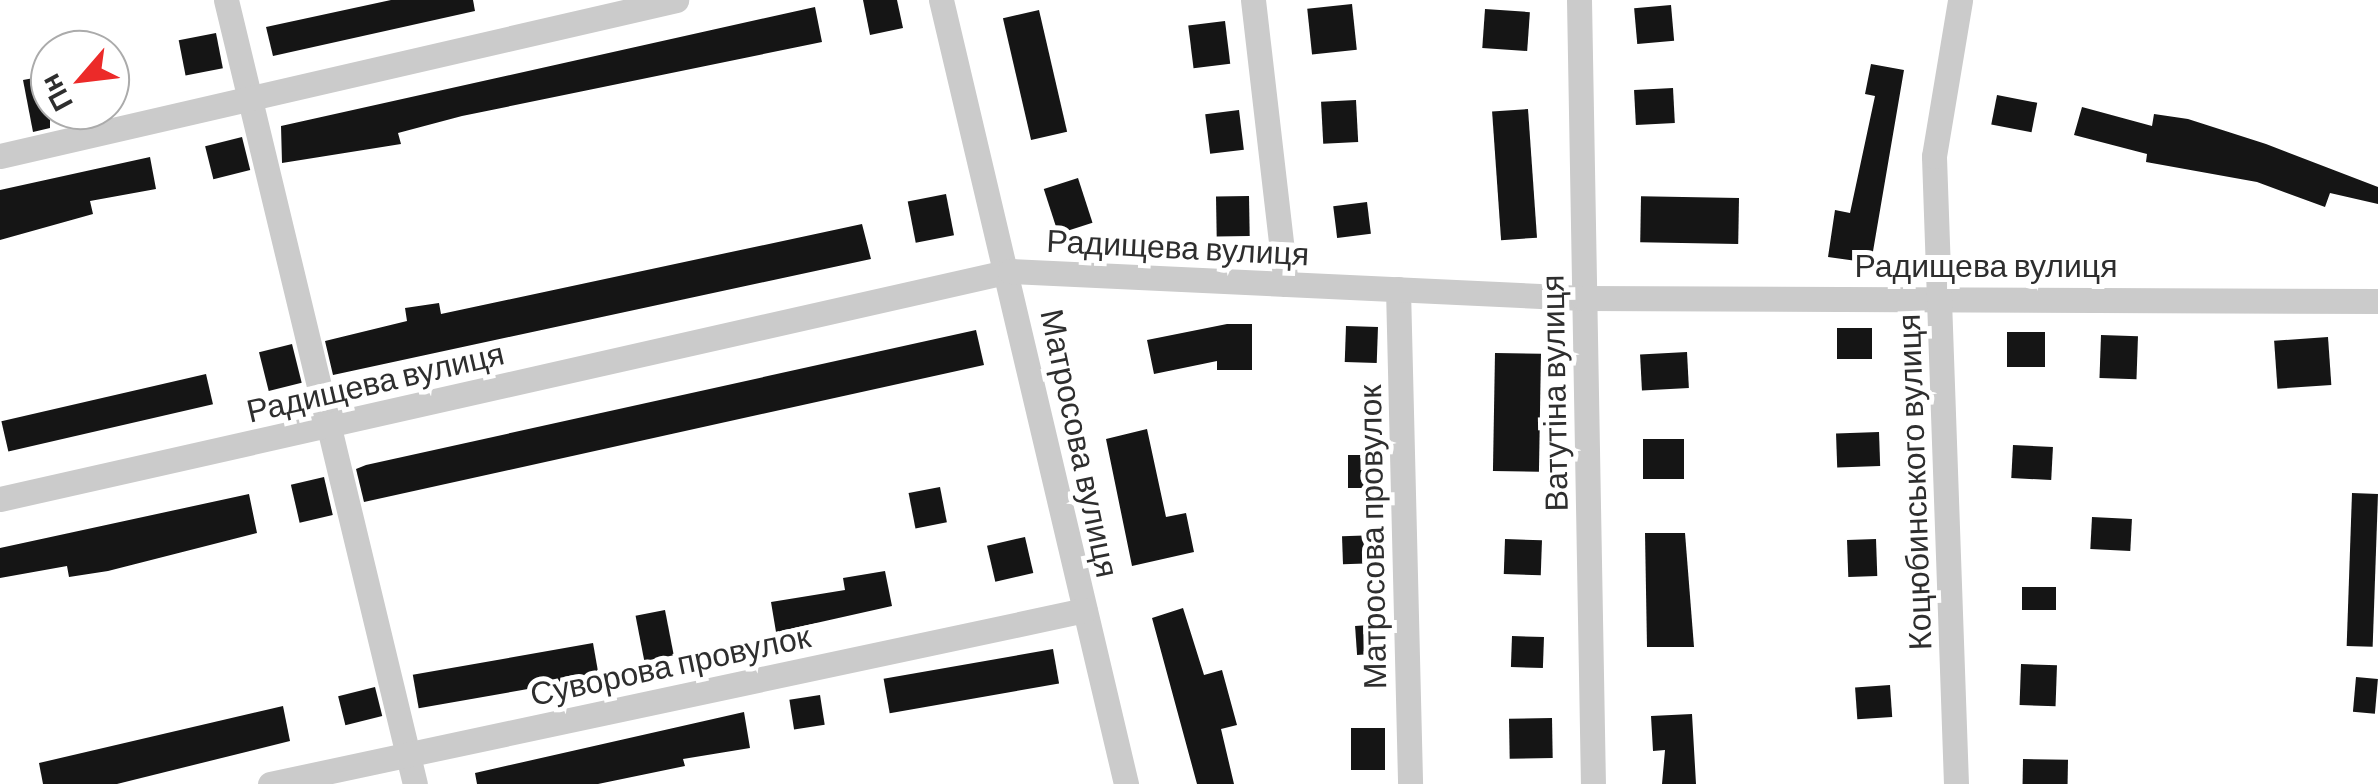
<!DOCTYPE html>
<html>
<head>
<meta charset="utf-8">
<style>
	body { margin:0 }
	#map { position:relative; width:2378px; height:784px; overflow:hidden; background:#fff; font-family:Barlow,sans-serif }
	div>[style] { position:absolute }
	.building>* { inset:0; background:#151515; transform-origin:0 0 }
	.minor>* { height:25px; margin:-12.5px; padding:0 12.5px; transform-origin:12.5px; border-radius:12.5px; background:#cbcbcb }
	span { translate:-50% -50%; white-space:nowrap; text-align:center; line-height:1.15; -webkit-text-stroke:10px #fff; paint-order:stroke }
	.street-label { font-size:32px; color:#2e2e2e }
	.north { position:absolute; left:30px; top:30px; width:100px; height:100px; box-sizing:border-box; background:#fff; border:2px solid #ababab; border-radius:50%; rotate:242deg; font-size:28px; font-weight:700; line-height:40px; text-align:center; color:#2e2e2e }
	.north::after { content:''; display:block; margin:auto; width:35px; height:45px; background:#ec2a29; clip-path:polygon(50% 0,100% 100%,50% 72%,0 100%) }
</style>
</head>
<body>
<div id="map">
	<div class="building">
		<div style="clip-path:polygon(391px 0,473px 0,475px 11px,273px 56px,266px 27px)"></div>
		<div style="clip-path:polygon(863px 0,897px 0,903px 28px,870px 35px)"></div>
		<div style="left:1352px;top:4px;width:46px;height:45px;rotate:84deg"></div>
		<div style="left:1671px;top:5px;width:36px;height:37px;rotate:85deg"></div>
		<div style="clip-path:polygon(815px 7px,822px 42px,462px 116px,398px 133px,401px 144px,282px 163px,281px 126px)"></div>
		<div style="left:1485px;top:9px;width:45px;height:39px;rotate:4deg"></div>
		<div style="left:1039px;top:10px;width:125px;height:37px;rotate:77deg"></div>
		<div style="left:1225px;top:21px;width:43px;height:37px;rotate:83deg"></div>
		<div style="left:216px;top:33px;width:36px;height:38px;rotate:79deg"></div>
		<div style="clip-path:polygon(1871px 64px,1904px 70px,1871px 263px,1828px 257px,1835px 210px,1850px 213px,1875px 96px,1865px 94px)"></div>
		<div style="clip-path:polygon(50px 75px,50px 128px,33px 132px,23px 80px)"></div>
		<div style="left:1673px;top:88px;width:35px;height:39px;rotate:87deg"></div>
		<div style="left:1997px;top:95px;width:41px;height:30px;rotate:11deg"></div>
		<div style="left:1356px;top:100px;width:42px;height:35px;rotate:87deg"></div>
		<div style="clip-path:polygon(2082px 107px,2152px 126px,2154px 114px,2188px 119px,2266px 144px,2378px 187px,2378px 204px,2330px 193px,2325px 207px,2257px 182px,2146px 162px,2147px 154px,2074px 135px)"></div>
		<div style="left:1528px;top:109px;width:129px;height:36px;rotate:86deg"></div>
		<div style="left:1239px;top:110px;width:40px;height:34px;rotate:83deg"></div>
		<div style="left:242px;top:137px;width:34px;height:38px;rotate:76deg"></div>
		<div style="clip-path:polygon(150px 157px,156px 189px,90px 201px,93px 214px,0 240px,0 190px)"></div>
		<div style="left:1078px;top:178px;width:47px;height:36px;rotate:72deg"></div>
		<div style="left:946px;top:194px;width:42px;height:39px;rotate:79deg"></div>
		<div style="left:1249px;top:196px;width:40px;height:33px;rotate:89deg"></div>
		<div style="left:1739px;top:198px;width:46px;height:98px;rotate:91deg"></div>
		<div style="left:1367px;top:202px;width:32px;height:34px;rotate:83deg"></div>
		<div style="clip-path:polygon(862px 224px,871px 259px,333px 375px,325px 341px,407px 321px,405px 308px,439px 303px,441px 314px)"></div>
		<div style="clip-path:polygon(1227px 324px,1252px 324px,1252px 370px,1217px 370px,1217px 361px,1154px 374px,1147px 340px)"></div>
		<div style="left:1346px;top:326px;width:32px;height:36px;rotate:2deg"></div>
		<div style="left:1837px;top:328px;width:35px;height:31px"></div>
		<div style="clip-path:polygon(976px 330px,984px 365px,364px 502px,356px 469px,366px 465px)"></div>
		<div style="left:2045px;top:332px;width:35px;height:38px;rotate:90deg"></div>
		<div style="left:2101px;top:335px;width:37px;height:43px;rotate:2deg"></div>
		<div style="left:2328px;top:337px;width:48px;height:54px;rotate:86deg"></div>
		<div style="left:292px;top:344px;width:40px;height:34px;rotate:76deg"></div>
		<div style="left:1687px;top:352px;width:36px;height:47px;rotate:87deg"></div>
		<div style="left:1495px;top:353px;width:46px;height:118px;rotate:1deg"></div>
		<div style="left:206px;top:374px;width:31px;height:210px;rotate:77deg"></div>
		<div style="clip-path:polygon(1147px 429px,1166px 517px,1186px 513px,1194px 552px,1132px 566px,1106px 439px)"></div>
		<div style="left:1879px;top:432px;width:34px;height:43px;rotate:88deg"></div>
		<div style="left:1684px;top:439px;width:40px;height:41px;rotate:90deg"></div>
		<div style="left:2013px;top:445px;width:40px;height:33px;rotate:3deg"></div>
		<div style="left:1348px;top:455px;width:33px;height:33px"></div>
		<div style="left:324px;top:477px;width:39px;height:34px;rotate:77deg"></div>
		<div style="left:940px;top:487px;width:36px;height:32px;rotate:79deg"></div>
		<div style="left:2352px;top:493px;width:26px;height:153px;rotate:2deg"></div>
		<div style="clip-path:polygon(249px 494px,257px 533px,108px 571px,69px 577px,67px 566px,0 578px,0 548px)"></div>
		<div style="left:2092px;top:517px;width:40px;height:32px;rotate:3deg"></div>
		<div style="clip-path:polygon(1645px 533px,1685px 533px,1694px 647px,1647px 647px)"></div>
		<div style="left:1379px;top:535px;width:28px;height:37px;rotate:88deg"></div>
		<div style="left:1025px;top:537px;width:37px;height:39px;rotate:77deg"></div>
		<div style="left:1505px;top:539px;width:37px;height:35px;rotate:2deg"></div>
		<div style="left:1876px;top:539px;width:37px;height:29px;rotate:88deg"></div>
		<div style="clip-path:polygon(885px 571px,892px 606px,776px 632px,771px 602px,845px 590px,843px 578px)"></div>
		<div style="left:2056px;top:587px;width:23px;height:34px;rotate:90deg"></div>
		<div style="clip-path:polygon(1183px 608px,1204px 675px,1222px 670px,1237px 725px,1221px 729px,1234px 784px,1197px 784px,1152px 618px)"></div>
		<div style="left:665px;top:610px;width:46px;height:30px;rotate:79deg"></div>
		<div style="left:1384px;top:624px;width:29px;height:29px;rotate:86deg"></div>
		<div style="left:1512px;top:636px;width:32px;height:31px;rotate:2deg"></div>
		<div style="left:593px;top:643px;width:34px;height:183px;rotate:80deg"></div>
		<div style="left:1053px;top:649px;width:35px;height:172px;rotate:80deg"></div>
		<div style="left:2021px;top:664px;width:36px;height:41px;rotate:2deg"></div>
		<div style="left:2356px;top:677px;width:22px;height:35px;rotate:5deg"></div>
		<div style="left:1890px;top:685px;width:32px;height:35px;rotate:86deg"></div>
		<div style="left:375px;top:687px;width:30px;height:38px;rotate:76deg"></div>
		<div style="left:820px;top:695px;width:30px;height:31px;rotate:81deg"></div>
		<div style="clip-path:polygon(283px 706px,290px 741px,117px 784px,43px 784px,39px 763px)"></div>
		<div style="clip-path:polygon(744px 712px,750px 748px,683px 759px,685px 766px,598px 784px,477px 784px,475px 773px)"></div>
		<div style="clip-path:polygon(1692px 714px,1696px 784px,1662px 784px,1665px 750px,1653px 751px,1651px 716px)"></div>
		<div style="left:1552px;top:718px;width:40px;height:43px;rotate:89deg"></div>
		<div style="left:1351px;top:728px;width:34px;height:42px"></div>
		<div style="left:2023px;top:759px;width:45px;height:25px;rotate:1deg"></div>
	</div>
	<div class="minor">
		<div style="left:226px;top:0;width:806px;rotate:76.45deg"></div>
		<div style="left:941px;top:0;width:806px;rotate:76.72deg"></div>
		<div style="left:1253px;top:0;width:286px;rotate:83.4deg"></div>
		<div style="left:1579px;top:0;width:784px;rotate:88.98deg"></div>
		<div style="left:0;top:156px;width:694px;rotate:-12.99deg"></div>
		<div style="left:1398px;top:289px;width:495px;rotate:88.6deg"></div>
		<div style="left:0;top:499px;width:1035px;rotate:-12.72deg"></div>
		<div style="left:1010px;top:271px;width:574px;rotate:2.7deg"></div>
		<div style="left:1583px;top:298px;width:795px;rotate:0.22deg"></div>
		<div style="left:270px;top:784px;width:833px;rotate:-12.05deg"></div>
		<div style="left:1956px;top:784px;width:628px;rotate:-92.01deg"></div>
		<div style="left:1934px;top:156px;width:158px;rotate:-80.5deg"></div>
	</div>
	<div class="street-label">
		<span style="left:1178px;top:246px;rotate:3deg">Радищева вулиця</span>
		<span style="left:1986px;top:264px">Радищева вулиця</span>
		<span style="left:375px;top:381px;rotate:-13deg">Радищева вулиця</span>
		<span style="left:1553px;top:393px;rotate:-91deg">Ватутіна вулиця</span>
		<span style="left:1081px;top:443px;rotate:78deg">Матросова вулиця</span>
		<span style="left:1913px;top:482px;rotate:-92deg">Коцюбинського вулиця</span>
		<span style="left:1371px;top:537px;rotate:-91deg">Матросова провулок</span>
		<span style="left:670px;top:664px;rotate:-12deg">Суворова провулок</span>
	</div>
	<div class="north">Пн</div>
</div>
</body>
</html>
